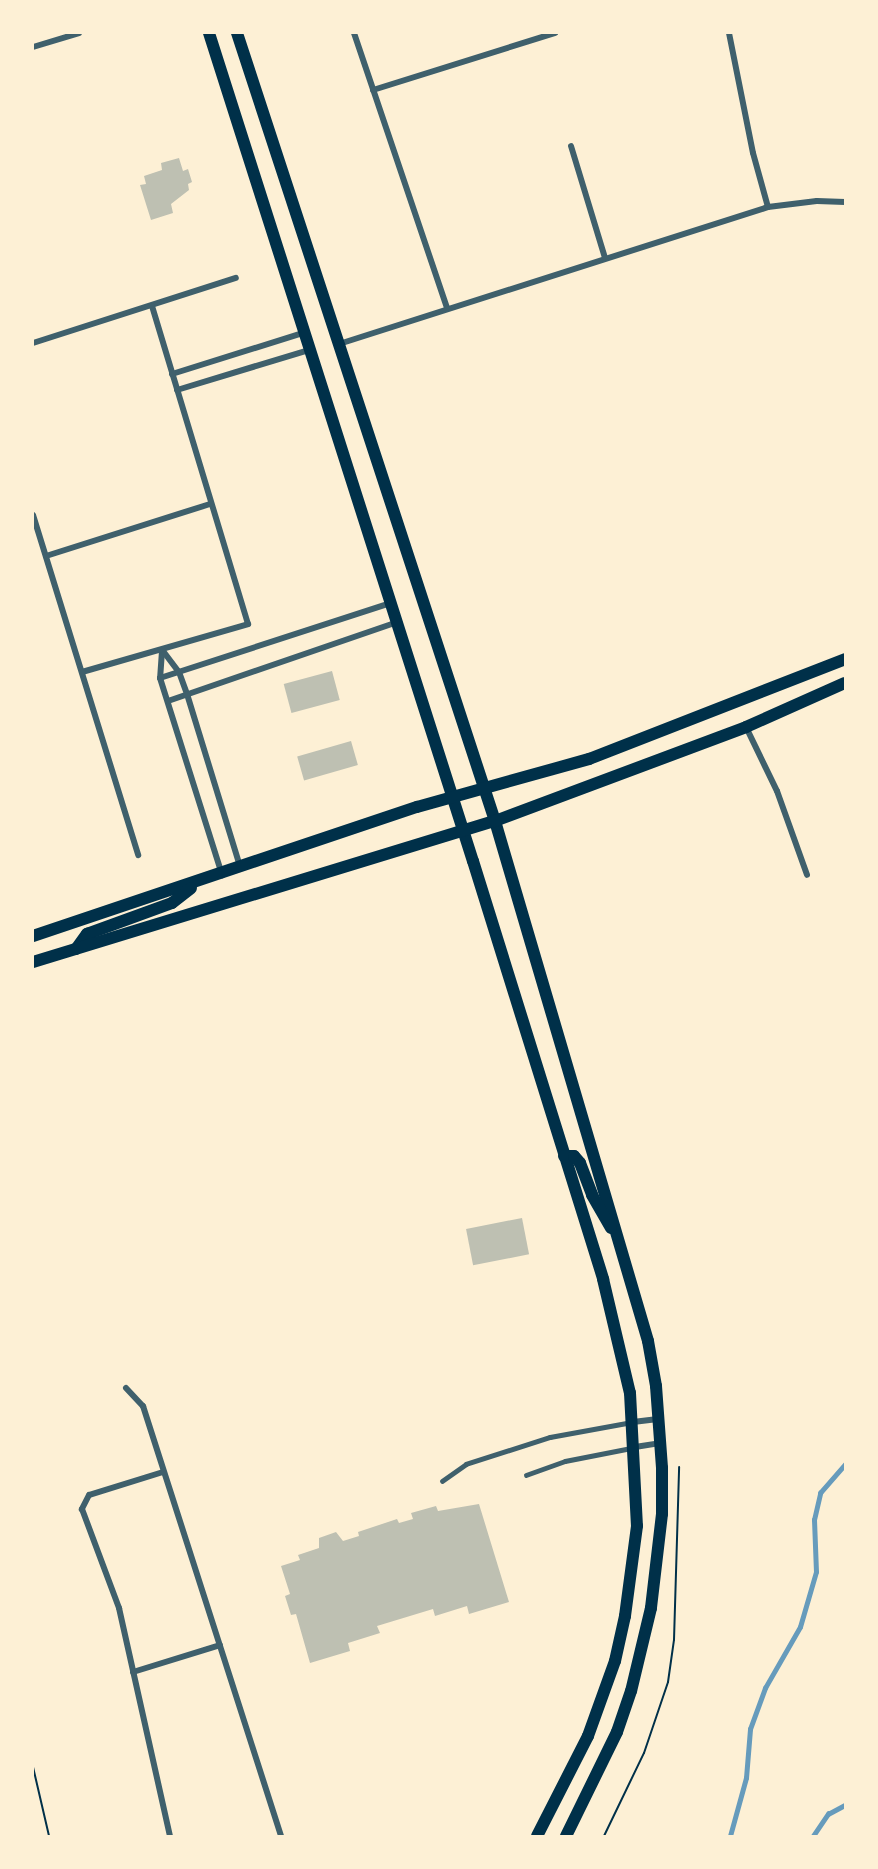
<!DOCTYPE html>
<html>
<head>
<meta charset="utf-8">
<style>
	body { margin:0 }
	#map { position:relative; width:878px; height:1869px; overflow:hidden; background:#fdf0d5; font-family:"Fira Sans Condensed",sans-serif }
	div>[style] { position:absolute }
	.stream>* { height:4.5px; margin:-2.25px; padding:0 2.25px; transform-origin:2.25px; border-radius:2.25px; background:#669bbc }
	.building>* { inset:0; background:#bec0b2; transform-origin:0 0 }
	.path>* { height:2px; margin:-1px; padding:0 1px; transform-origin:1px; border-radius:1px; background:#003049 }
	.service>* { height:4.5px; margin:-2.25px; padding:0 2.25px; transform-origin:2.25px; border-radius:2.25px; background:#3f606c }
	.minor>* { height:6px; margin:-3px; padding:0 3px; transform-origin:3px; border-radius:3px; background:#3f606c }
	.secondary>* { height:12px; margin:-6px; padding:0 6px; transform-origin:6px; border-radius:6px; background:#003049 }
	span { translate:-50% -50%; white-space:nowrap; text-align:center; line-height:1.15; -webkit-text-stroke:5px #fdf0d5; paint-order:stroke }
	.frame { position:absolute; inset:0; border:34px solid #fdf0d5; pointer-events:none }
</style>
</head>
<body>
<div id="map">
	<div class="stream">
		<div style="left:730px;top:1836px;width:60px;rotate:-74.6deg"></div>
		<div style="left:746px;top:1778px;width:49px;rotate:-85.3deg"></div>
		<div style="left:750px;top:1729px;width:44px;rotate:-69.9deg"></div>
		<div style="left:765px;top:1688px;width:70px;rotate:-60.2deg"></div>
		<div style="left:800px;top:1627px;width:57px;rotate:-73.8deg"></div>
		<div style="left:816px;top:1572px;width:52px;rotate:-92.2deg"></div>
		<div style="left:814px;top:1520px;width:28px;rotate:-77deg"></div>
		<div style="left:820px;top:1493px;width:38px;rotate:-49deg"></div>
		<div style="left:813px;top:1836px;width:27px;rotate:-56deg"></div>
		<div style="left:828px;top:1814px;width:19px;rotate:-28deg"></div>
	</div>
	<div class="building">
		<div style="clip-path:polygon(179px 158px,183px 171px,188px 169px,192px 182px,188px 184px,189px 190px,171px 204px,173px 213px,151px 220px,140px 185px,146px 184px,144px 176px,162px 170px,161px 163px)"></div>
		<div style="left:332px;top:671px;width:30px;height:50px;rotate:75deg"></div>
		<div style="left:351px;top:741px;width:25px;height:56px;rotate:74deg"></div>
		<div style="left:522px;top:1218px;width:37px;height:57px;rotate:79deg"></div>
		<div style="clip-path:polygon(479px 1504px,509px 1602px,469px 1614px,467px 1606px,435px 1616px,433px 1609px,377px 1626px,380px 1633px,348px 1643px,350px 1651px,310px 1663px,296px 1614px,291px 1615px,285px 1596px,290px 1594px,281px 1566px,300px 1560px,298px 1555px,319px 1548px,319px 1538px,336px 1532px,343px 1541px,359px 1536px,358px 1532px,397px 1519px,399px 1523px,413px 1519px,411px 1513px,436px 1506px,438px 1511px)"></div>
	</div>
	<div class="path">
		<div style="left:33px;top:1767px;width:71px;rotate:76.9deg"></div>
		<div style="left:604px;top:1836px;width:92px;rotate:-64.3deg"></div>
		<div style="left:644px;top:1753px;width:75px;rotate:-71.3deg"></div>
		<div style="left:668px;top:1682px;width:42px;rotate:-81.9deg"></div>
		<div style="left:674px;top:1640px;width:173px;rotate:-88.3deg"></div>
	</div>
	<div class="service">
		<div style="left:526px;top:1475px;width:41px;rotate:-19.7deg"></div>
		<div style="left:565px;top:1461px;width:67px;rotate:-11.1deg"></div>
		<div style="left:442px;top:1481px;width:29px;rotate:-35deg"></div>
		<div style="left:466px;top:1464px;width:88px;rotate:-17.8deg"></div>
		<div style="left:550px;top:1437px;width:83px;rotate:-10.4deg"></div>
	</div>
	<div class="minor">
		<div style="left:354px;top:33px;width:290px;rotate:71.3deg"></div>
		<div style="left:729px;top:33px;width:122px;rotate:78.7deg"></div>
		<div style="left:753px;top:153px;width:56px;rotate:74.5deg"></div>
		<div style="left:33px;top:47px;width:48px;rotate:-16.9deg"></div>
		<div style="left:373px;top:90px;width:191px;rotate:-17.4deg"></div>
		<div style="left:571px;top:146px;width:117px;rotate:73.1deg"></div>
		<div style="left:33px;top:343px;width:213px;rotate:-17.8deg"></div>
		<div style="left:339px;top:344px;width:450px;rotate:-17.7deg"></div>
		<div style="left:768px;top:207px;width:49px;rotate:-7deg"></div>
		<div style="left:817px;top:201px;width:28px;rotate:2deg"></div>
		<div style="left:172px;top:374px;width:140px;rotate:-17.4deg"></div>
		<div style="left:177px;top:390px;width:141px;rotate:-16.9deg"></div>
		<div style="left:33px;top:515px;width:356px;rotate:72.8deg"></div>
		<div style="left:46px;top:556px;width:172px;rotate:-17.6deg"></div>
		<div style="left:162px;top:651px;width:27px;rotate:94deg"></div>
		<div style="left:160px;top:678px;width:207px;rotate:72.5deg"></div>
		<div style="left:163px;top:651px;width:26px;rotate:53deg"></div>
		<div style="left:179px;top:672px;width:23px;rotate:70deg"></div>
		<div style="left:187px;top:694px;width:180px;rotate:72.9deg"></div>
		<div style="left:82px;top:672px;width:173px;rotate:-16.1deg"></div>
		<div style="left:248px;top:624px;width:332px;rotate:-106.8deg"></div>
		<div style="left:160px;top:678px;width:243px;rotate:-18deg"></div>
		<div style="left:168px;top:701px;width:242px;rotate:-19deg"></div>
		<div style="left:746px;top:727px;width:71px;rotate:64.2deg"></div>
		<div style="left:777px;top:791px;width:89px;rotate:70.3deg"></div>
		<div style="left:126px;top:1388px;width:25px;rotate:47deg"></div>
		<div style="left:143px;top:1406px;width:452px;rotate:72.2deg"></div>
		<div style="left:633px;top:1422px;width:25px;rotate:-7deg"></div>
		<div style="left:635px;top:1447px;width:25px;rotate:-9deg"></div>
		<div style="left:163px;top:1472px;width:77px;rotate:162.7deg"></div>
		<div style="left:89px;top:1495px;width:16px;rotate:117deg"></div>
		<div style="left:82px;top:1509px;width:106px;rotate:69.5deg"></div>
		<div style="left:119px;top:1608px;width:234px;rotate:77.4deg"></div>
		<div style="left:133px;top:1672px;width:91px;rotate:-17.2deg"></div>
	</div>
	<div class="secondary">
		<div style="left:209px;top:33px;width:869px;rotate:72.32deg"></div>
		<div style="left:473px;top:861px;width:438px;rotate:72.7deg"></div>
		<div style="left:603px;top:1279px;width:117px;rotate:76.7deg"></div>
		<div style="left:630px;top:1393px;width:133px;rotate:87deg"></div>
		<div style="left:637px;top:1526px;width:91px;rotate:97.6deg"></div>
		<div style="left:625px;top:1616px;width:46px;rotate:102.5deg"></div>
		<div style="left:615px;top:1661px;width:80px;rotate:109.8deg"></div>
		<div style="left:588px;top:1736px;width:112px;rotate:117deg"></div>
		<div style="left:237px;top:33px;width:829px;rotate:71.87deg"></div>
		<div style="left:495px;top:821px;width:542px;rotate:73.6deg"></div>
		<div style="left:648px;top:1341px;width:46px;rotate:79.9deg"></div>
		<div style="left:656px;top:1386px;width:82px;rotate:85.8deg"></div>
		<div style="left:662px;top:1468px;width:46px;rotate:90deg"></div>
		<div style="left:662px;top:1514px;width:95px;rotate:96.7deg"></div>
		<div style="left:651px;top:1608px;width:85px;rotate:103.5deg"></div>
		<div style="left:631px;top:1691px;width:43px;rotate:108.9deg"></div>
		<div style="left:617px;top:1732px;width:116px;rotate:116.1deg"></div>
		<div style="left:33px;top:936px;width:405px;rotate:-18.6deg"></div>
		<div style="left:417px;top:807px;width:179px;rotate:-15.6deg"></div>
		<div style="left:589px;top:759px;width:275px;rotate:-21.3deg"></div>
		<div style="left:76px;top:949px;width:19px;rotate:-54deg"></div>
		<div style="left:87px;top:934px;width:90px;rotate:-20deg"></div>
		<div style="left:172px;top:903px;width:24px;rotate:-38deg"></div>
		<div style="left:33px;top:962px;width:483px;rotate:-17deg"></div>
		<div style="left:495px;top:821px;width:268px;rotate:-20.5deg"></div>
		<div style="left:746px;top:727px;width:108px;rotate:-24deg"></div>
		<div style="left:564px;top:1156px;width:10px"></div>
		<div style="left:574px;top:1156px;width:9px;rotate:49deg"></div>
		<div style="left:580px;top:1163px;width:34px;rotate:69deg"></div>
		<div style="left:592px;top:1195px;width:38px;rotate:60deg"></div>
	</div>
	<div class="frame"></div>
</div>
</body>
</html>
